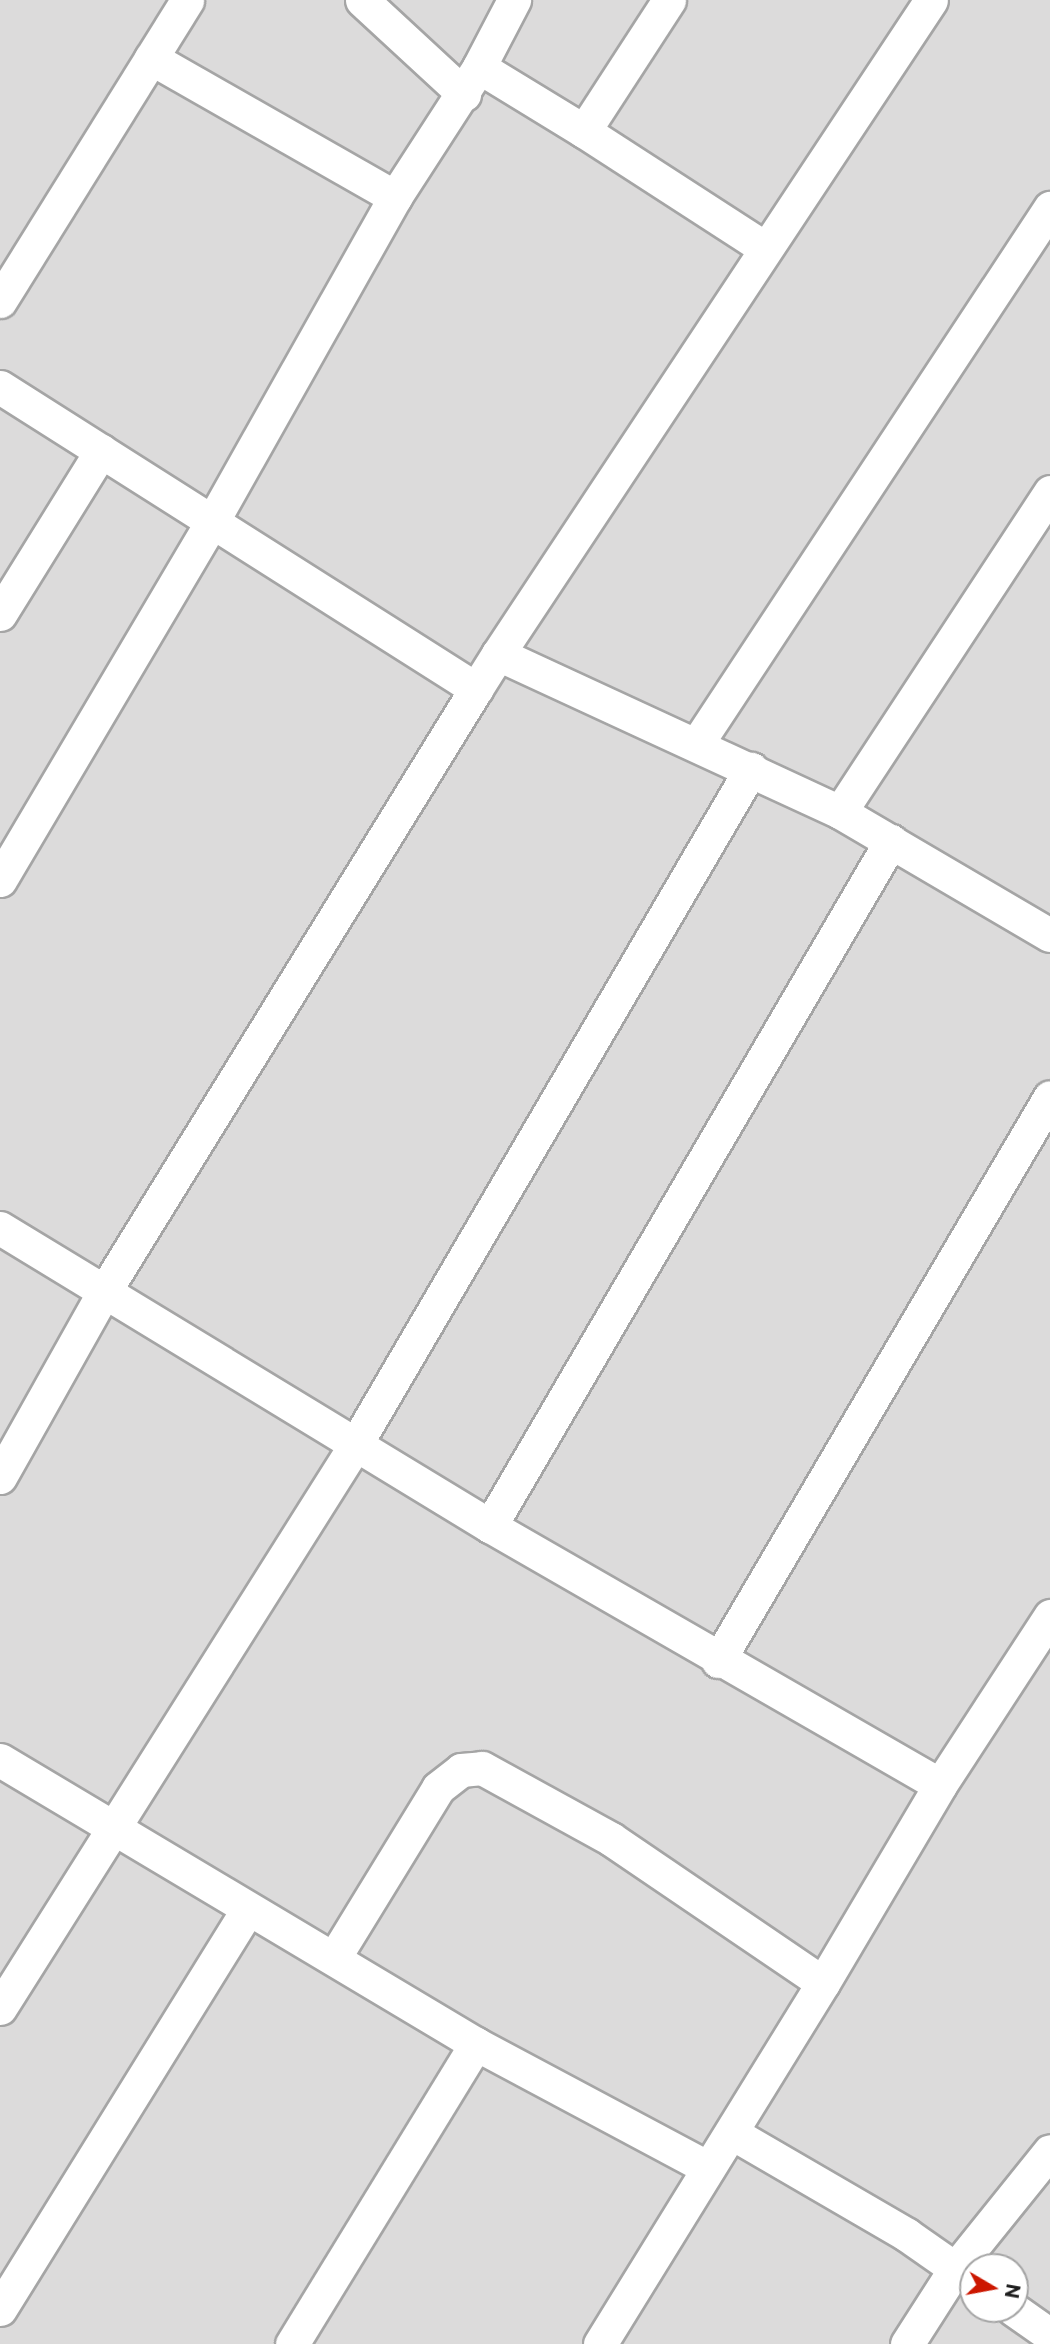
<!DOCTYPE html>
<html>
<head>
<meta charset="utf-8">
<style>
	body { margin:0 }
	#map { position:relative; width:1050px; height:2344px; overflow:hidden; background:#f0ede4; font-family:Commissioner,sans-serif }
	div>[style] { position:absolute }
	.residential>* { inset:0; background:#dcdbdb }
	.roads { filter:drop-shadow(2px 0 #a5a5a5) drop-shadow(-2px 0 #a5a5a5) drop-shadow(0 2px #a5a5a5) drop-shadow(0 -2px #a5a5a5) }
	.minor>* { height:33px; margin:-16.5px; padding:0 16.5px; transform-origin:16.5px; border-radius:16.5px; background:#fff }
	span { translate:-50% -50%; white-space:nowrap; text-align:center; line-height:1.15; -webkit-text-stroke:6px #fff; paint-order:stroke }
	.north { position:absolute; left:959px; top:2253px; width:70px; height:70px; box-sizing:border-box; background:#fff; border:2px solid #a5a5a5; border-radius:50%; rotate:100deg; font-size:19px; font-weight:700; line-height:28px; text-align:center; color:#1e1e1e }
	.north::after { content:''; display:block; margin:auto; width:24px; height:32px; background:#cc1700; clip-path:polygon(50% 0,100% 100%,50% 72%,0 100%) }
</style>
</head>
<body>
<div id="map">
	<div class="residential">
		<div style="clip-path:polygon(evenodd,0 0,1050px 0,1050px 2344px,0 2344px,0 0,973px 2267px,1015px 2267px,1015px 2309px,973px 2309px,973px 2267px)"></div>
	</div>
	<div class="roads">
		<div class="minor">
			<div style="left:362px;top:0;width:139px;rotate:42.7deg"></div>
			<div style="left:151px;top:58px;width:281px;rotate:29.7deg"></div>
			<div style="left:479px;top:67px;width:76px;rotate:-62.4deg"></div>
			<div style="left:584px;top:131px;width:216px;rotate:32.9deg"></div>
			<div style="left:0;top:301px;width:354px;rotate:-58.1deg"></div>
			<div style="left:0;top:387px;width:564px;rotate:32.39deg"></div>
			<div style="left:476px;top:689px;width:41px;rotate:-57.8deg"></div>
			<div style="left:498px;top:654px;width:377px;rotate:24.8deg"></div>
			<div style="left:840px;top:812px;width:243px;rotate:30.4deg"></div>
			<div style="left:0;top:614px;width:192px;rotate:-58.2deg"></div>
			<div style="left:498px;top:654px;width:784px;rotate:-56.49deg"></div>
			<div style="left:698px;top:742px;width:640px;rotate:-56.61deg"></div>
			<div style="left:840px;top:812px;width:383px;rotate:-56.7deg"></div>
			<div style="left:891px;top:841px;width:794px;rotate:120.34deg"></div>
			<div style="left:490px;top:1526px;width:519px;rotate:29.92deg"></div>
			<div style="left:940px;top:1785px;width:202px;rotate:-56.9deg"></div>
			<div style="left:0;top:880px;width:416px;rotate:-59.4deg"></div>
			<div style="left:212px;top:522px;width:373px;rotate:-60.6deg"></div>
			<div style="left:395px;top:197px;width:155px;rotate:-57.1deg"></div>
			<div style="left:479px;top:67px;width:123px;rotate:31.4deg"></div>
			<div style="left:584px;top:131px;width:156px;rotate:-57deg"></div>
			<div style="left:0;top:1228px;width:574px;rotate:31.31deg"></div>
			<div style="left:0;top:1477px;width:212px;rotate:-60.7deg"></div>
			<div style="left:104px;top:1292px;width:709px;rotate:-58.33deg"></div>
			<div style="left:718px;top:1661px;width:654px;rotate:-59.52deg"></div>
			<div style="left:0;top:1760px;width:554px;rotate:30.82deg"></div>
			<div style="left:476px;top:2044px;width:263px;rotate:28.1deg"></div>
			<div style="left:334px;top:1958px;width:199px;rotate:-58.5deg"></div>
			<div style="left:438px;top:1788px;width:29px;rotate:-38deg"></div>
			<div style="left:461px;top:1770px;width:21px;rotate:-5deg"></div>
			<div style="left:482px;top:1768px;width:147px;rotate:28.8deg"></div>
			<div style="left:611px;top:1839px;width:256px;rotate:34.2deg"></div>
			<div style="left:823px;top:1983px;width:230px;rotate:-59.4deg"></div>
			<div style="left:0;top:2008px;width:663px;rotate:-57.75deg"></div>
			<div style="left:354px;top:1447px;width:786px;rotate:-59.65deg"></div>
			<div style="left:732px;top:2133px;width:203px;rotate:30.2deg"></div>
			<div style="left:907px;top:2235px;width:80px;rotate:34.9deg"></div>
			<div style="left:0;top:2309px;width:469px;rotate:-58.2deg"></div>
			<div style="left:1013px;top:2309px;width:45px;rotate:35.1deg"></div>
			<div style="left:292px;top:2344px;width:352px;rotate:-58.5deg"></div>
			<div style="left:600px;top:2344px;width:424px;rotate:-58.3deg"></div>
			<div style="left:907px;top:2344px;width:89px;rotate:-57.4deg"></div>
			<div style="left:955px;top:2269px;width:151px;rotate:-51.2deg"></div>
		</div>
	</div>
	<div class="north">N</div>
</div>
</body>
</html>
